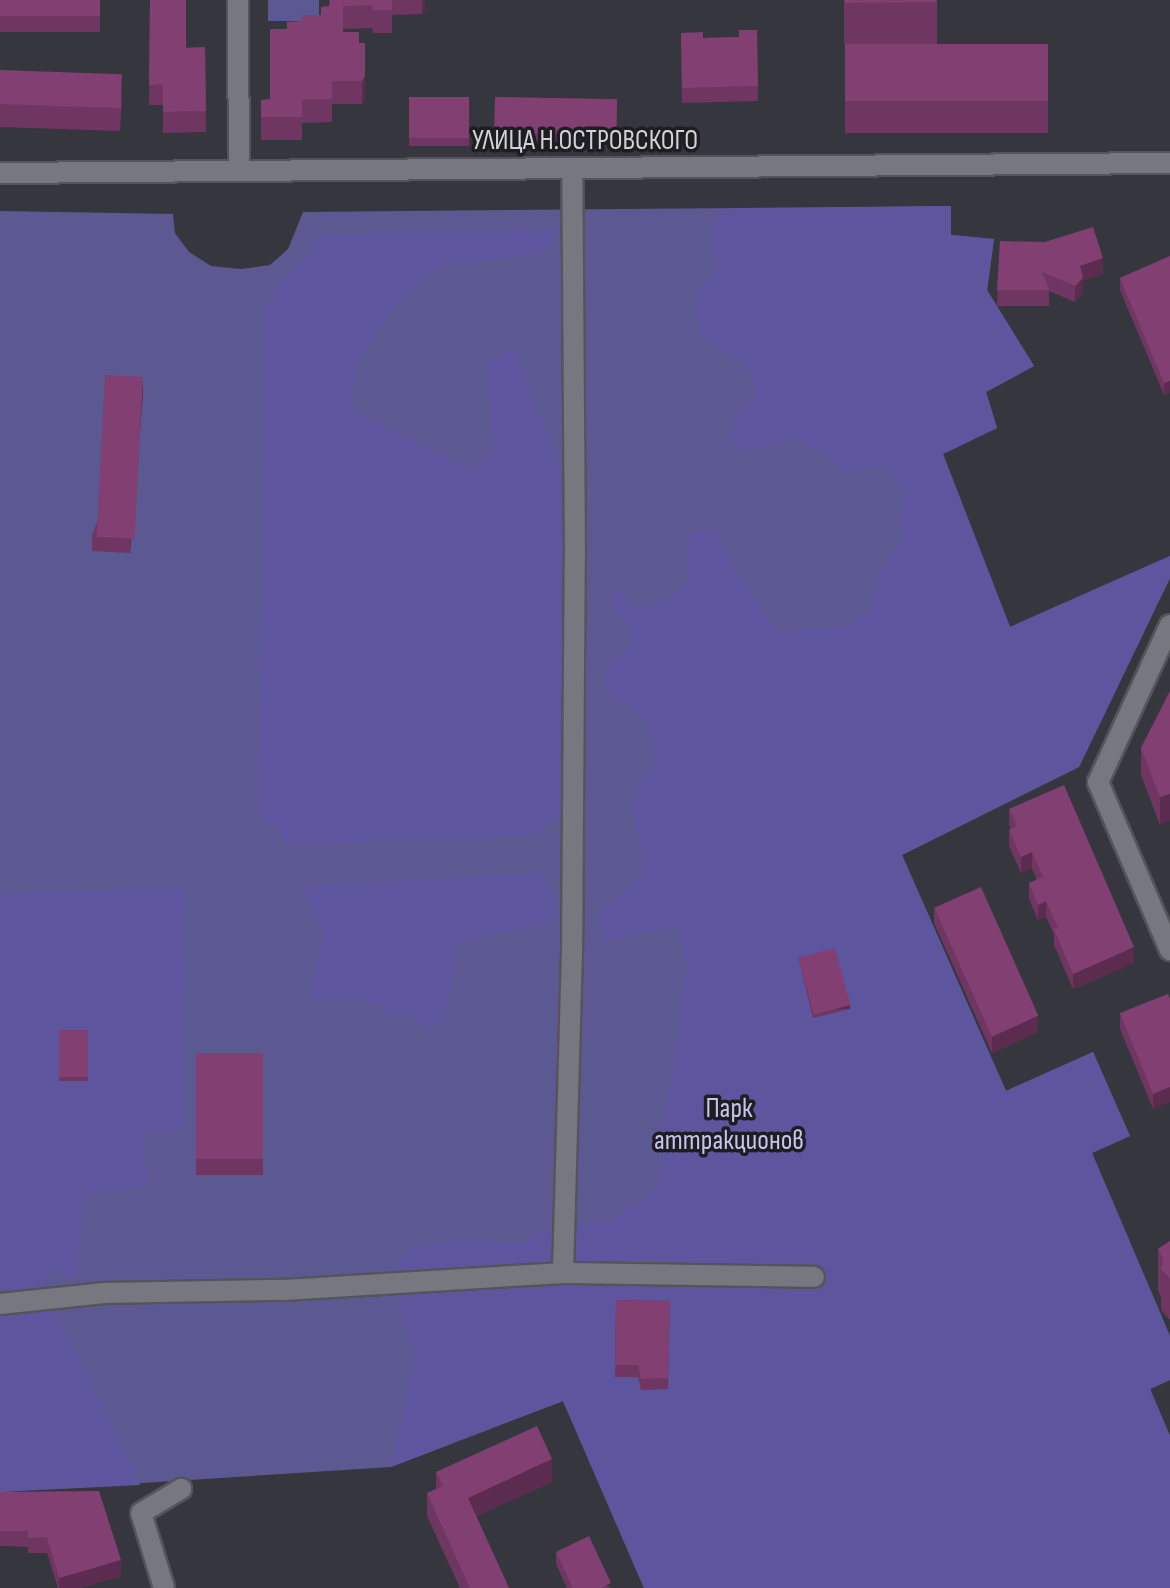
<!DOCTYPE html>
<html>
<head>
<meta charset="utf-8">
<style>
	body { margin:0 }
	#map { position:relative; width:1170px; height:1588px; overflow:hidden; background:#36363e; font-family:"Sofia Sans Condensed",sans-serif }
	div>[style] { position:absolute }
	.green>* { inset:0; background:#5c5892; transform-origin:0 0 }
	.forest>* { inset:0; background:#5d569f }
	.roads { filter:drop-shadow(2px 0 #54545a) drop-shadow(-2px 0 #54545a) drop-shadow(0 2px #54545a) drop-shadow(0 -2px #54545a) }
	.minor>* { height:20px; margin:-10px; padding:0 10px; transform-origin:10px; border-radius:10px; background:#777780 }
	.wall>* { inset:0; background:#703662; transform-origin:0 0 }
	.shaded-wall>* { inset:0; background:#5b2c50; transform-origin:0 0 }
	.building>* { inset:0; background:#823f72; transform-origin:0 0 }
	span { translate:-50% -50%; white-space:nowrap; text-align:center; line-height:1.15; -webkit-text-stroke:7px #1e1e22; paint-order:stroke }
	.street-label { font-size:28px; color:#d2d2d7 }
	.park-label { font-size:28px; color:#c5c4ed }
</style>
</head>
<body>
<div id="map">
	<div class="green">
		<div style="left:268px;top:0;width:51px;height:21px"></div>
		<div style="clip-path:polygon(951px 206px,951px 235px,994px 239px,987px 290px,1034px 366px,986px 392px,997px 428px,943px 454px,1010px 627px,1170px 556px,1170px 578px,1079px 767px,902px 855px,1006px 1091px,1093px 1052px,1130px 1136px,1092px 1153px,1170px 1336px,1170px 1380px,1150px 1389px,1170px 1436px,1170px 1588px,644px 1588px,563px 1401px,391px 1467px,0 1492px,0 211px,173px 214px,175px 233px,189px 252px,211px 266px,241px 269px,270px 265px,288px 249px,303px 212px)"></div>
	</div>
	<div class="forest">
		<div style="clip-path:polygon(951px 206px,951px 235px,994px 239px,987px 290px,1034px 366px,986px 392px,997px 428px,943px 454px,1010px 627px,1170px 556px,1170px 578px,1079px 767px,902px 855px,1006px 1091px,1093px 1052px,1130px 1136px,1092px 1153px,1170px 1336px,1170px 1380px,1150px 1389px,1170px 1436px,1170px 1588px,644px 1588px,563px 1401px,391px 1467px,415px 1354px,401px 1316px,399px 1263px,411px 1248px,459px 1239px,520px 1244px,536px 1232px,615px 1219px,629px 1206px,647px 1200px,660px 1183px,662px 1143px,687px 967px,677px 927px,603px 940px,601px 929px,602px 910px,632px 883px,645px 865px,631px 806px,637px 788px,655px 763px,653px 742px,642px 714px,614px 698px,605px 680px,610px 660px,627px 651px,631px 641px,626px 622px,612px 607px,612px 596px,619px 589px,630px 605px,650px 607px,675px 595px,689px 580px,687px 541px,693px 533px,712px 529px,719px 535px,731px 562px,773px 626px,783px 631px,841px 627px,868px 613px,879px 575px,902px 540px,899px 519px,904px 489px,883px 465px,843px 474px,831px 457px,794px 438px,752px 450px,741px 449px,732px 442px,730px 431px,733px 422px,753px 398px,753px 377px,740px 360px,702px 336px,696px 315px,697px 296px,715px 270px,716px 261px,709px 241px,719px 209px)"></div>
		<div style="clip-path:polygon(561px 229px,544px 253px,437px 267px,395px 305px,359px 359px,348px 408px,474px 471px,492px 452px,487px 361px,515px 348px,562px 478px,567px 815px,549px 821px,535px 836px,287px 844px,278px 829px,259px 817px,264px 313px,277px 286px,313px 251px,317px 235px)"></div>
		<div style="clip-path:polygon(543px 873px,555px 901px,555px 921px,456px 944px,450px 995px,439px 1025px,429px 1028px,412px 1017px,391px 1016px,384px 1009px,364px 1001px,314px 999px,309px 990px,321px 952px,322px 931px,303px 886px)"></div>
		<div style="clip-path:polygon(185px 887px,183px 1130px,141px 1132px,149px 1186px,84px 1195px,76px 1279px,47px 1268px,46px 1288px,140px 1485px,0 1492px,0 894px)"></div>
	</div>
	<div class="roads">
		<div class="minor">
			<div style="left:238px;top:0;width:171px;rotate:89.7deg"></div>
			<div style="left:0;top:173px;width:1170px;rotate:-0.49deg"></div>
			<div style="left:1170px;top:625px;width:173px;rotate:114.6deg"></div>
			<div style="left:1098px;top:782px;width:183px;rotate:66.8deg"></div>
			<div style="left:563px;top:1273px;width:251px;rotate:0.9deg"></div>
			<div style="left:0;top:1304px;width:105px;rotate:-6deg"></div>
			<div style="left:104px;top:1293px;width:180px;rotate:-1deg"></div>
			<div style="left:284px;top:1290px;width:280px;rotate:-3.5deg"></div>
			<div style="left:563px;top:1273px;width:317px;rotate:-88.4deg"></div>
			<div style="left:572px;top:956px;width:400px;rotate:-89.6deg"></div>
			<div style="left:575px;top:556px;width:387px;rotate:-90.4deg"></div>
			<div style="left:164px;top:1588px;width:78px;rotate:-107deg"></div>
			<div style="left:141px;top:1513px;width:47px;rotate:-31deg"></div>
		</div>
	</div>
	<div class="wall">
		<div style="left:0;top:0;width:100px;height:32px"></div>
		<div style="clip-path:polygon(150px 0,186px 48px,205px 47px,206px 132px,163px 133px,163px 105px,149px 105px)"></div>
		<div style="clip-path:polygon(329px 0,425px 0,425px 9px,422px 14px,392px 15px,392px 33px,373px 33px,372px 28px,343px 29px,343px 32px,359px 43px,365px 99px,362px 104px,332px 104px,332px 122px,302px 123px,302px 140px,261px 140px,261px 100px,270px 99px,287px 29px,302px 21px,321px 15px,329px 6px)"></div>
		<div style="left:844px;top:0;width:93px;height:44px"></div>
		<div style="clip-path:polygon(757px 30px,758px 101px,682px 103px,681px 33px,703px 38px,739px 37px)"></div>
		<div style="left:1048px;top:44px;width:89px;height:203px;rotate:90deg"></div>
		<div style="clip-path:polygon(0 70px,122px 97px,120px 131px,0 127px)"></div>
		<div style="left:409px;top:97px;width:60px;height:49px"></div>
		<div style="left:495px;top:97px;width:122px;height:44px;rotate:1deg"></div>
		<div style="clip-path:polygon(1000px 241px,1103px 274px,1083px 281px,1083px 293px,1075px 302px,1049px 291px,1049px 306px,997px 306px)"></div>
		<div style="clip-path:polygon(1170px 256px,1164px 395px,1120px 290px,1120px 278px)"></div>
		<div style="clip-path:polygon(143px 393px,130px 553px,92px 551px,92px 536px)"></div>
		<div style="clip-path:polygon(1170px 691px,1160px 825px,1141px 775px,1141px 748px)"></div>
		<div style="clip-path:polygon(1009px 809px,1134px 963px,1073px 989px,1054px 945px,1054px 934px,1046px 917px,1038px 920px,1029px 899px,1029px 883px,1037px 880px,1032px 868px,1021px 873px,1009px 846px,1009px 830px,1011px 829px,1009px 824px)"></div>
		<div style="clip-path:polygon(934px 908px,1038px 1032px,992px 1053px,934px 923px)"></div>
		<div style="clip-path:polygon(798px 957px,850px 1009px,813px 1018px)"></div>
		<div style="clip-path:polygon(1168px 994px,1153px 1109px,1120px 1029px,1120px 1013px)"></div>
		<div style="left:59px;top:1030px;width:29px;height:51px"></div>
		<div style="left:196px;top:1053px;width:67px;height:122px"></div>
		<div style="clip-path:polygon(1170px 1241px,1170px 1320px,1161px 1310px,1161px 1297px,1158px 1290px,1158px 1249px)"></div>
		<div style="clip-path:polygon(616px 1300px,670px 1301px,668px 1389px,641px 1390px,638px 1377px,615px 1377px)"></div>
		<div style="clip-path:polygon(436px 1472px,552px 1482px,476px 1516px,509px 1588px,460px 1588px,427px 1516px,427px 1493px,436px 1489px)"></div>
		<div style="clip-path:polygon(0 1492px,121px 1576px,79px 1588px,58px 1588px,47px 1553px,28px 1553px,28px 1547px,0 1546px)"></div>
		<div style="clip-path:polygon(556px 1552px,611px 1588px,567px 1588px,556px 1564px)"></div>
	</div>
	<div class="shaded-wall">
		<div style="clip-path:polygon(422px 0,425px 0,425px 9px,422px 14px)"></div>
		<div style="clip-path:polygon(365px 76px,365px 99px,362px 104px,362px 81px)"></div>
		<div style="clip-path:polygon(1103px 258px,1103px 274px,1083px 281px,1083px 293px,1075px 302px,1075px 286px,1080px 266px)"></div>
		<div style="clip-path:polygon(143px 377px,143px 393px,130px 553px,130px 537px)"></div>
		<div style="clip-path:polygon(1170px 381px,1170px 393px,1164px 395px,1164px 383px)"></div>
		<div style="clip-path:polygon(1170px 794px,1170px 821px,1160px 825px,1160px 797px)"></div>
		<div style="clip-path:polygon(1032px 852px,1032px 868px,1021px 873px,1021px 857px)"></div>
		<div style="clip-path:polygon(1046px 901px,1046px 917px,1038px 920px,1038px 905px)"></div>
		<div style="clip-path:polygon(1134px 947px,1134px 963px,1073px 989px,1073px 974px)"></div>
		<div style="left:850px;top:1005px;width:4px;height:38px;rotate:90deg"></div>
		<div style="clip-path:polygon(1038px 1016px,1038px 1032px,992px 1053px,992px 1037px)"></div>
		<div style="clip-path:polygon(1170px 1087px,1170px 1102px,1153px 1109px,1153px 1094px)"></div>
		<div style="clip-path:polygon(552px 1459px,552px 1482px,468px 1520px,468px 1498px)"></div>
		<div style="clip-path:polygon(121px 1560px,121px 1576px,79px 1588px,59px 1588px,59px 1578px)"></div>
	</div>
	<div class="building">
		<div style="left:0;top:0;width:100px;height:16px"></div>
		<div style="clip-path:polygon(150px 0,186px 0,186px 48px,205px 47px,206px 111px,163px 112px,163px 84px,149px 85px)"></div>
		<div style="clip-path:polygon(330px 0,392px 0,392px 10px,373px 10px,372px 5px,343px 6px,343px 32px,359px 32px,359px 43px,365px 43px,365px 76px,362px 81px,332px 81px,332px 99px,302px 100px,302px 117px,261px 117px,261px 100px,270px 99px,270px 29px,287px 29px,287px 22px,302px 21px,302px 15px,321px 15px,321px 7px,330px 6px)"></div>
		<div style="clip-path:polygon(845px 0,937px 0,937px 2px,845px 3px)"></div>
		<div style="clip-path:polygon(739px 30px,757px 30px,758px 86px,682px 88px,681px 33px,703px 32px,703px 38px,739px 37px)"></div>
		<div style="left:1048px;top:44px;width:57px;height:203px;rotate:90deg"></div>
		<div style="left:0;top:70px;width:122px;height:34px;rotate:2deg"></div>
		<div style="left:409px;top:97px;width:60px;height:41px"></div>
		<div style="left:495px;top:97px;width:122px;height:36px;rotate:1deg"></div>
		<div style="clip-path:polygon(1093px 227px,1103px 258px,1080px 266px,1083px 278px,1075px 286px,1042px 272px,1049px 290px,997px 290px,1000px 241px,1045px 242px)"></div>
		<div style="clip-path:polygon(1170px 256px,1170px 381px,1164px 383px,1120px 278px)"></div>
		<div style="left:105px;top:375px;width:38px;height:162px;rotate:3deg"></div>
		<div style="clip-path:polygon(1170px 691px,1170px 794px,1160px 797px,1141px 748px)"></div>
		<div style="clip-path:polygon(1064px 785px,1134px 947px,1073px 974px,1054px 929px,1058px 928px,1046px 901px,1038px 905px,1029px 883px,1043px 877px,1032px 852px,1021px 857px,1009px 830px,1017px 826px,1009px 809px)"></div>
		<div style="left:981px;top:887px;width:141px;height:51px;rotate:66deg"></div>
		<div style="left:835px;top:948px;width:59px;height:38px;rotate:75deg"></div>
		<div style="clip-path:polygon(1168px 994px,1170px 999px,1170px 1087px,1153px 1094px,1120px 1013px)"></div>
		<div style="left:59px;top:1030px;width:29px;height:47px"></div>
		<div style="left:196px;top:1053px;width:67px;height:106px"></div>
		<div style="clip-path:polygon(1170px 1241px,1170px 1278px,1161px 1269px,1163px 1259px,1158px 1249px)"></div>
		<div style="clip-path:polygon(616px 1300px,670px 1301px,668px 1378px,641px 1379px,638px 1365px,615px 1365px)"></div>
		<div style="clip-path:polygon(537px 1426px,552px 1459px,468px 1498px,509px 1588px,470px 1588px,427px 1493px,443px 1486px,436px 1472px)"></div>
		<div style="clip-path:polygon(99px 1491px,121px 1560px,59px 1578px,47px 1537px,28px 1538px,28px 1531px,0 1531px,0 1492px)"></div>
		<div style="clip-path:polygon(589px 1536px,611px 1583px,601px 1588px,573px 1588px,556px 1552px)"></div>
	</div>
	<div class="street-label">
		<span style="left:585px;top:141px">УЛИЦА Н.ОСТРОВСКОГО</span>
	</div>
	<div class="park-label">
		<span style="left:729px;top:1125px">Парк<br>аттракционов</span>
	</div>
</div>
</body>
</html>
